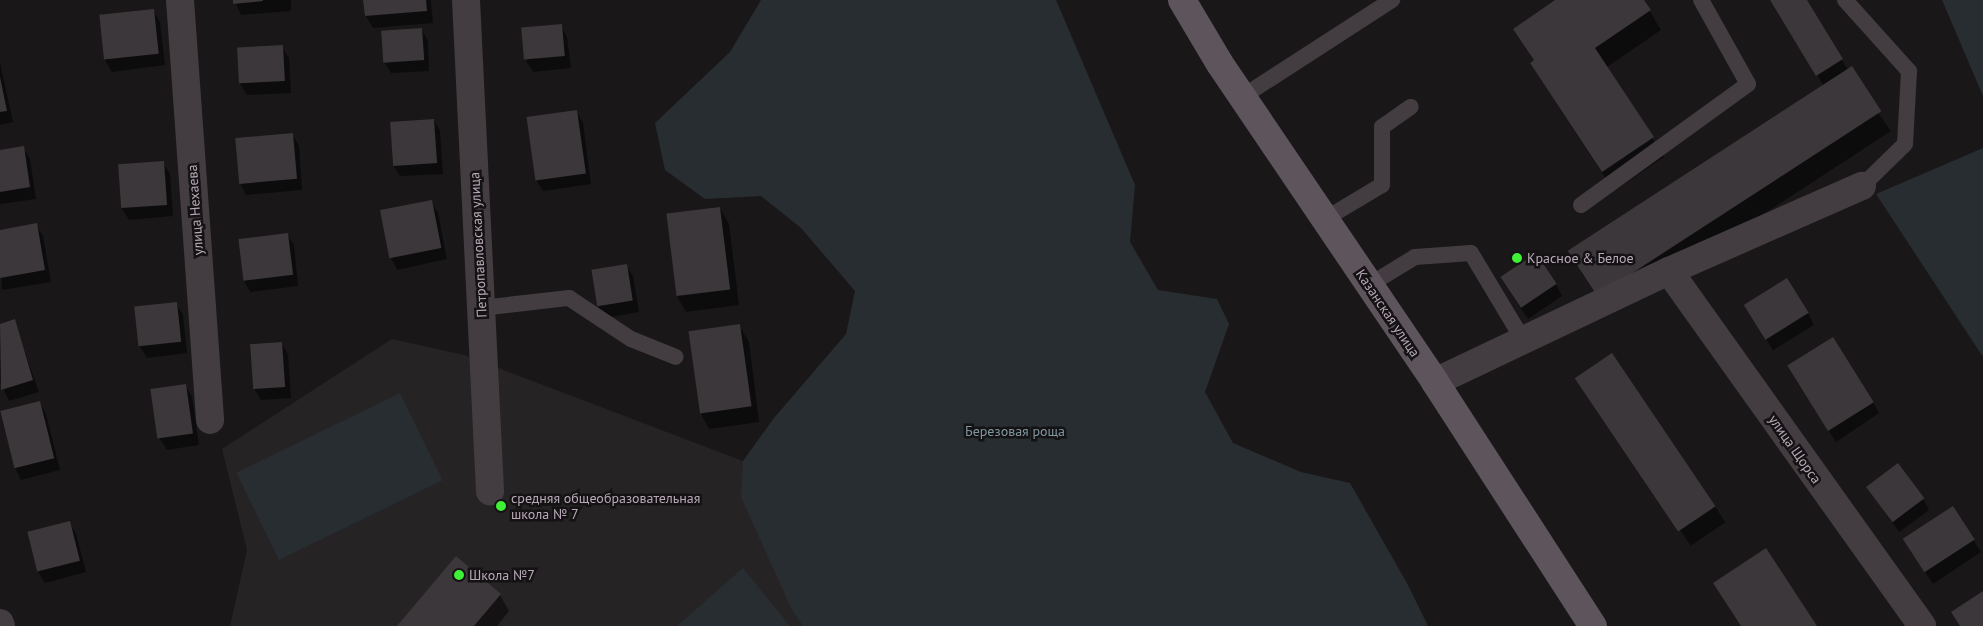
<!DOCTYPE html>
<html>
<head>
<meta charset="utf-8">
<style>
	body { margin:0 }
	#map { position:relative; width:1983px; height:626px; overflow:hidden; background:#191718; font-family:"PT Sans",sans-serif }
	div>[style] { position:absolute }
	.built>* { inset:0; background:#262325 }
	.green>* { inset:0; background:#272d31; transform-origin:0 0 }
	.shadow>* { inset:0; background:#0007; transform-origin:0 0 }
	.building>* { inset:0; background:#3b373a; transform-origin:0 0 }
	.lane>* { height:16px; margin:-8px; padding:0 8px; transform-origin:8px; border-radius:8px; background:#433d42 }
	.street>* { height:28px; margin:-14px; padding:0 14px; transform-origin:14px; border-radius:14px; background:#433d42 }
	.primary>* { height:28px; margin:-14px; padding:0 14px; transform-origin:14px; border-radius:14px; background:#5d545c }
	.dots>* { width:14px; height:14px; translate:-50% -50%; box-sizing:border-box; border:2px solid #141213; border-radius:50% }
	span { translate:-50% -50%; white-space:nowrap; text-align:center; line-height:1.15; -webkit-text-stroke:5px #141213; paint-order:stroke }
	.street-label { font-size:14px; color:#b8a9b9 }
	.poi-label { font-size:14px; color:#b8a9b9 }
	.left { translate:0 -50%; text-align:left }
	.park-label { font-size:14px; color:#8097a3 }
</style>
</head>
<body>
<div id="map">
	<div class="built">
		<div style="clip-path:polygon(392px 339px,464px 355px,743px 461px,829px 626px,230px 626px,247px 550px,222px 449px)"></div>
	</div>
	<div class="green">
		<div style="clip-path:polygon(761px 0,1056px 0,1135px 185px,1130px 242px,1158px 290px,1217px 299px,1229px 324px,1205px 392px,1233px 443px,1301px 472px,1350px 483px,1408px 585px,1428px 626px,803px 626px,792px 610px,741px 497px,743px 461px,774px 418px,846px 334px,855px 291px,801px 228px,761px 196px,705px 199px,665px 170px,655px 123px,730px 52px)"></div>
		<div style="clip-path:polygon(1942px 0,1983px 0,1983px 96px)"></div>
		<div style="clip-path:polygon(1983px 148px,1983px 357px,1876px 194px)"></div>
		<div style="left:400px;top:393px;width:97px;height:182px;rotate:64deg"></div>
		<div style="clip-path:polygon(743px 568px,790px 626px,677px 626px)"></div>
	</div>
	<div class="shadow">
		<div style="clip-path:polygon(234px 0,291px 0,291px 11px,241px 15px)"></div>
		<div style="clip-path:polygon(365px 0,431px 0,433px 23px,373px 28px,366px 16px)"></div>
		<div style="clip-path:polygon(1557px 0,1643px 0,1661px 30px,1607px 67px,1664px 157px,1614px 191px,1543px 83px,1531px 64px,1535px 61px,1515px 29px)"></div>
		<div style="clip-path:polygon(1770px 0,1806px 0,1848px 70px,1891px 131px,1609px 315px,1581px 272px,1824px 86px)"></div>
		<div style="clip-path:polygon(153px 10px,160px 22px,165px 65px,112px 72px,105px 60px,100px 16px)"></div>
		<div style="clip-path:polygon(561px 26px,567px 37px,571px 68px,533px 72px,526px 61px)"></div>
		<div style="clip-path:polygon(421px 29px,428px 41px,429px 71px,391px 73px,384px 62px)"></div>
		<div style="clip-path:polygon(282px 47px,289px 58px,291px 93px,247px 95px,240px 84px)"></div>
		<div style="clip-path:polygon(0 63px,13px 122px,0 125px)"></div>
		<div style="clip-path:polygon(576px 111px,583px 123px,591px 184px,543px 191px,536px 180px)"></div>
		<div style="clip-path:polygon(434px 120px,440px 131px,443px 174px,400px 176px,393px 165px)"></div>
		<div style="clip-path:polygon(293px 135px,299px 146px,302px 190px,246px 195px,240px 183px)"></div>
		<div style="clip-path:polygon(23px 148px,30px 159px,36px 199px,0 204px,0 151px)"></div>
		<div style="clip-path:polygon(163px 163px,170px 174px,173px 216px,129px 220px,122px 209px)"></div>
		<div style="clip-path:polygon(431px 202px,438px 213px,447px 259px,397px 270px,391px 258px)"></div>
		<div style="clip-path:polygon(720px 208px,729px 224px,739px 305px,686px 312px,677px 296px)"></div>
		<div style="clip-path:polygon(36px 225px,43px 236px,51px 282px,2px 290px,0 231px)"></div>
		<div style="clip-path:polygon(287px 234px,294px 245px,298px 286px,250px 292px,244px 281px)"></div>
		<div style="clip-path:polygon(626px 265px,633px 276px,639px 312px,605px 318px,598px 307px)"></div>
		<div style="clip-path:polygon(1501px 278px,1556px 284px,1562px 296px,1528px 319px)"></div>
		<div style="clip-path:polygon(176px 304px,183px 315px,187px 353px,147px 358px,140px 347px)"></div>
		<div style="clip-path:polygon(1808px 313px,1814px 325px,1773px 350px,1752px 317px)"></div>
		<div style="clip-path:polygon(14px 321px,39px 392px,9px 401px,0 382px,0 325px)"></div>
		<div style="clip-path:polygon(739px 325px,749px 342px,759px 422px,709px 429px,700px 412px)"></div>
		<div style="clip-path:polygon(281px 343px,288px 354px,291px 398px,261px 400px,254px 388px)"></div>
		<div style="left:1612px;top:354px;width:203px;height:42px;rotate:56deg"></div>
		<div style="clip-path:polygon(1795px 378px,1873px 402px,1879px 413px,1836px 442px)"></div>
		<div style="clip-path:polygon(186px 386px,192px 397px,199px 445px,167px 450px,160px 439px,153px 391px)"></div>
		<div style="clip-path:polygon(39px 402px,46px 414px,60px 470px,21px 480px,15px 468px,0 412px)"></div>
		<div style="clip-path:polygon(1868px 488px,1923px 499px,1929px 510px,1899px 532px)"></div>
		<div style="clip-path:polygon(1953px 508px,1981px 552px,1933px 584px,1911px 551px)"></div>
		<div style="clip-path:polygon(69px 523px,76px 534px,86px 572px,45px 583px,38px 572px)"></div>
		<div style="clip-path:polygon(500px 595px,509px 611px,497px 626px,398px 626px)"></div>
	</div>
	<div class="building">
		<div style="clip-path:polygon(233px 0,263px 0,263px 1px,233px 4px)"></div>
		<div style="clip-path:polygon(363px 0,426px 0,427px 11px,365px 16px)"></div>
		<div style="clip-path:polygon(1555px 0,1644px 0,1651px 10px,1595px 48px,1654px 137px,1602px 172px,1530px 63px,1534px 60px,1513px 29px)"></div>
		<div style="clip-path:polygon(1770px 0,1807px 0,1843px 59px,1816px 76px)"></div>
		<div style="left:154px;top:9px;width:45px;height:55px;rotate:84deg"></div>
		<div style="left:562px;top:24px;width:32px;height:41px;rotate:85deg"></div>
		<div style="left:422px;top:28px;width:32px;height:41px;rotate:86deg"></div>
		<div style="left:283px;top:45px;width:36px;height:46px;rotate:87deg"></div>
		<div style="left:1852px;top:66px;width:54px;height:339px;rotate:57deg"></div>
		<div style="clip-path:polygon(0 77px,7px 111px,0 112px)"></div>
		<div style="left:577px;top:110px;width:64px;height:51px;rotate:82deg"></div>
		<div style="left:434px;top:119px;width:44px;height:44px;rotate:86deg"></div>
		<div style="left:293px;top:133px;width:46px;height:58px;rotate:85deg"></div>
		<div style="clip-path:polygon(24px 146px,30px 187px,0 192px,0 150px)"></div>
		<div style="left:164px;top:161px;width:44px;height:46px;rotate:86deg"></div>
		<div style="left:432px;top:200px;width:49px;height:53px;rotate:79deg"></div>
		<div style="left:720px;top:207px;width:83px;height:54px;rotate:83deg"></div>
		<div style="clip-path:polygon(37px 223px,45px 270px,0 278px,0 230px)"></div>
		<div style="left:288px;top:233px;width:42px;height:50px;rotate:83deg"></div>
		<div style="left:1536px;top:253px;width:37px;height:43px;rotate:56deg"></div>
		<div style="left:627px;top:264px;width:37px;height:36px;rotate:81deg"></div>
		<div style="left:1787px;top:278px;width:41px;height:51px;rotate:58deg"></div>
		<div style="left:177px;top:302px;width:40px;height:43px;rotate:84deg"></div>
		<div style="clip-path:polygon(15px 319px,33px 380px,1px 390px,0 324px)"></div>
		<div style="left:740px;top:324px;width:83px;height:52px;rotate:82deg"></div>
		<div style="left:1833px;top:337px;width:77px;height:54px;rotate:58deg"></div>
		<div style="left:282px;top:342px;width:45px;height:32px;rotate:86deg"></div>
		<div style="left:1612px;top:353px;width:185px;height:45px;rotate:56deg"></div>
		<div style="left:186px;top:384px;width:50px;height:36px;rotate:82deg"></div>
		<div style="left:40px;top:401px;width:59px;height:41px;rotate:76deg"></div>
		<div style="left:1898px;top:463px;width:44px;height:40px;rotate:53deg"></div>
		<div style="left:1953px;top:506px;width:40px;height:60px;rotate:57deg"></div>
		<div style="left:70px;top:521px;width:41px;height:44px;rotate:76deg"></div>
		<div style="clip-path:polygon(1766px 548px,1817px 626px,1741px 626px,1713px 583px)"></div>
		<div style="clip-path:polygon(456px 556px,501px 594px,474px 626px,397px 626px)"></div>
		<div style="clip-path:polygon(1983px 591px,1983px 626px,1960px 626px,1951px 612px)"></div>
	</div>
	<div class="lane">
		<div style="left:1845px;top:0;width:96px;rotate:48deg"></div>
		<div style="left:1909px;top:71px;width:73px;rotate:93.1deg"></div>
		<div style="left:1905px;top:144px;width:60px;rotate:135.7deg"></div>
		<div style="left:1242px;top:97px;width:179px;rotate:-32.9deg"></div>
		<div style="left:1581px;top:205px;width:206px;rotate:-35.9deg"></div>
		<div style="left:1748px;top:84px;width:96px;rotate:-119.2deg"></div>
		<div style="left:1325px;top:219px;width:66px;rotate:-30.8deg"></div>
		<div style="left:1382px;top:185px;width:58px;rotate:-90deg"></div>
		<div style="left:1382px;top:127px;width:35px;rotate:-35deg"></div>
		<div style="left:1369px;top:285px;width:54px;rotate:-31.3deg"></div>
		<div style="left:1415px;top:257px;width:56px;rotate:-4.1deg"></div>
		<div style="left:1471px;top:253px;width:101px;rotate:59.1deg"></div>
		<div style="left:481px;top:308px;width:89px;rotate:-6.5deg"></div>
		<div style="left:569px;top:298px;width:74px;rotate:33.5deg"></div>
		<div style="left:631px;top:339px;width:48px;rotate:21.8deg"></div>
	</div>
	<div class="street">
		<div style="left:180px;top:0;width:421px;rotate:85.9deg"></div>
		<div style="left:466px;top:0;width:492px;rotate:87.2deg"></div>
		<div style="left:1669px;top:271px;width:436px;rotate:54.5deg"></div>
		<div style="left:1435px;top:382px;width:259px;rotate:-25.4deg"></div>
		<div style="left:1669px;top:271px;width:211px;rotate:-23.8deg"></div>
		<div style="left:0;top:623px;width:3px;rotate:72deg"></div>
	</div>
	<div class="primary">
		<div style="left:1182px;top:0;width:74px;rotate:59.3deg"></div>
		<div style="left:1220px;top:64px;width:384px;rotate:55.9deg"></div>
		<div style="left:1435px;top:382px;width:291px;rotate:57.1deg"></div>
	</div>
	<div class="dots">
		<div style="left:1517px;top:258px;background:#3ef136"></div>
		<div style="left:501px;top:506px;background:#3ef136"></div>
		<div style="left:459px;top:575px;background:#3ef136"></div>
	</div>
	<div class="street-label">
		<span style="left:195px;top:210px;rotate:-94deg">улица Нехаева</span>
		<span style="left:478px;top:245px;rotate:-93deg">Петропавловская улица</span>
		<span style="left:1388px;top:313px;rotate:56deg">Казанская улица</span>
		<span style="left:1795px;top:449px;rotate:55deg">улица Щорса</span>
	</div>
	<div class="poi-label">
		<span class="left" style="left:1527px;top:258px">Красное &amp; Белое</span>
		<span class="left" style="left:511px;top:506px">средняя общеобразовательная<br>школа № 7</span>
		<span class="left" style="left:469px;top:575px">Школа №7</span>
	</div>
	<div class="park-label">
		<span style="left:1015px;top:431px">Березовая роща</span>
	</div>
</div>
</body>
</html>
